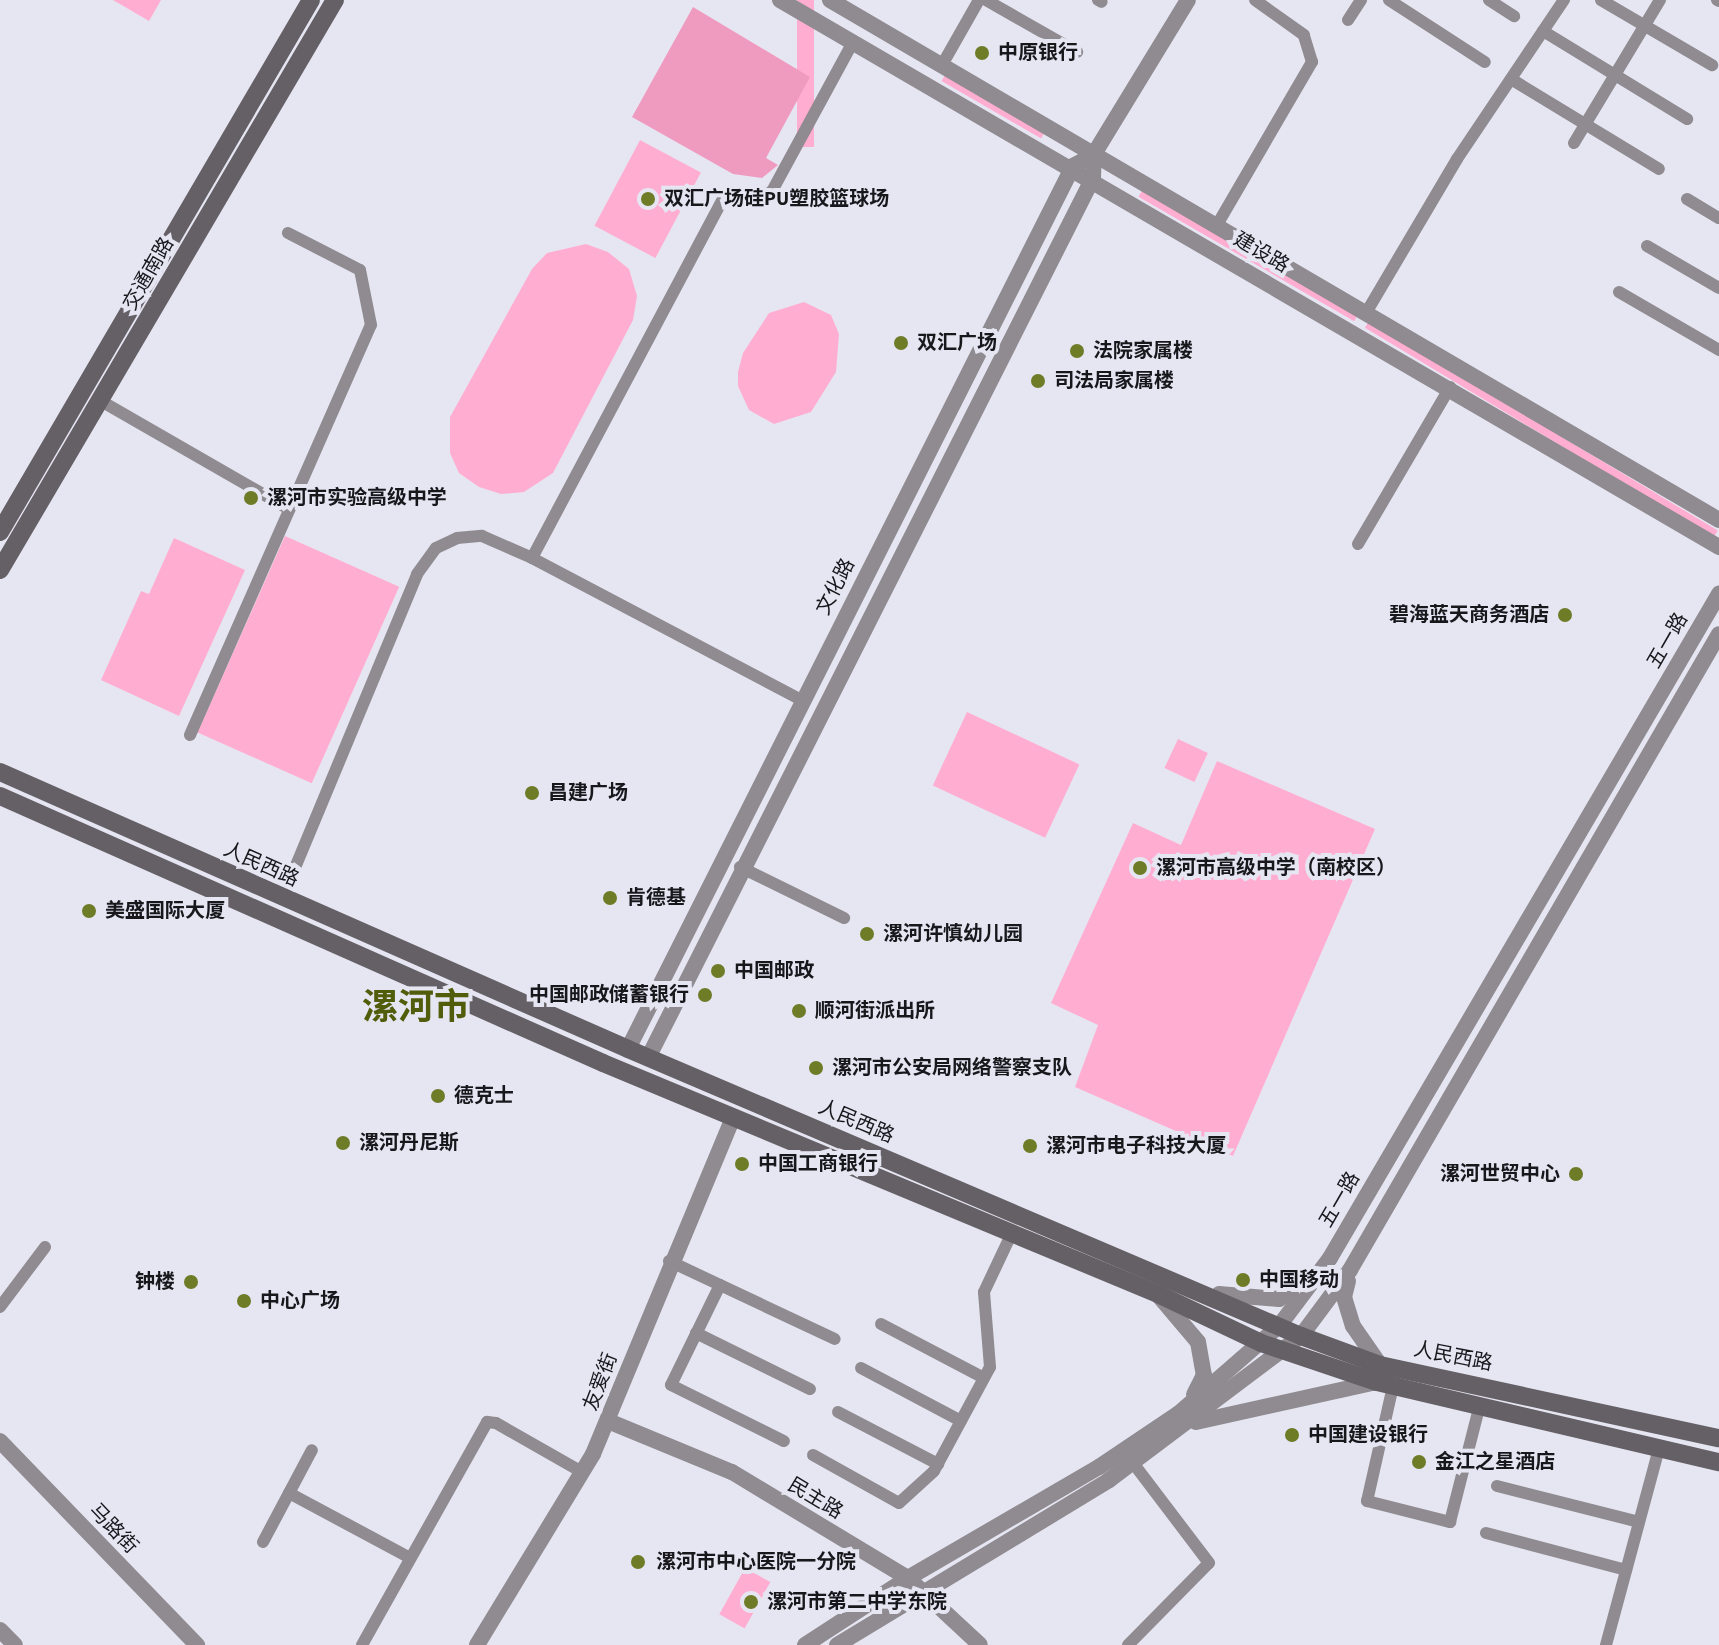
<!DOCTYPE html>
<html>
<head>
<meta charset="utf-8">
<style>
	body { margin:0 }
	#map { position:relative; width:1719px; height:1645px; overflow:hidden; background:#e6e6f3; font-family:"Source Sans 3","Noto Sans SC",sans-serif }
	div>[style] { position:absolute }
	.green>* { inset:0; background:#ffaed1; transform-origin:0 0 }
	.forest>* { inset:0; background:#ef9bc0 }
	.minor>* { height:12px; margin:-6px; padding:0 6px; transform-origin:6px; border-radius:6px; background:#8f8b90 }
	.tertiary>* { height:16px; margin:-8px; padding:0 8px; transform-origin:8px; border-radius:8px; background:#8f8b90 }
	.secondary>* { height:18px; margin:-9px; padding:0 9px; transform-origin:9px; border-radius:9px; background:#656066 }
	.dots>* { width:22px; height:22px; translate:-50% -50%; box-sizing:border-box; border:4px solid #e6e6f3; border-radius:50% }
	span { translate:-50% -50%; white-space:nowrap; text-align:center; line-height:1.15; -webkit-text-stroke:8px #e6e6f3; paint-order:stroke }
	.poi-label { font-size:20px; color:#17171c; font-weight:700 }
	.left { translate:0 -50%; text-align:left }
	.right { translate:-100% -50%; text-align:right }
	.street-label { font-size:20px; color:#17171c }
	.town-label { font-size:36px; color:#525d0c; font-weight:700 }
</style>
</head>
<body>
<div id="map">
	<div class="green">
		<div style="clip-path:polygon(113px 0,161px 0,149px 21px)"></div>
		<div style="left:797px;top:0;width:17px;height:147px"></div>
		<div style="left:945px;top:75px;width:115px;height:7px;rotate:30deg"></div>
		<div style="left:640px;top:140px;width:69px;height:97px;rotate:28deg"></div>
		<div style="left:1143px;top:189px;width:249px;height:9px;rotate:30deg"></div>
		<div style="clip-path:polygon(586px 244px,608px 252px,629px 269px,637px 296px,633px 320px,553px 473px,524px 492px,501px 494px,479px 487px,459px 473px,450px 453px,450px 417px,532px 269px,547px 253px)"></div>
		<div style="clip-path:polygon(804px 302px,831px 315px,839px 334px,836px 372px,811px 412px,774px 424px,749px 410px,738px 386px,738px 372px,743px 353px,769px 313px)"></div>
		<div style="left:1369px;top:321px;width:407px;height:8px;rotate:31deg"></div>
		<div style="left:285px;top:536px;width:125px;height:215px;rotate:24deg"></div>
		<div style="clip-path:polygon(174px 538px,245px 570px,179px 716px,101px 680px,141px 591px,149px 594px)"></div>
		<div style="left:967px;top:712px;width:124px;height:81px;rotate:25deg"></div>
		<div style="left:1178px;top:739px;width:33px;height:32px;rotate:25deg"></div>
		<div style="clip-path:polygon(1217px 761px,1375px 829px,1233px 1156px,1075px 1087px,1098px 1025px,1051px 1003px,1133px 823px,1181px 845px)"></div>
		<div style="left:745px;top:1568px;width:29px;height:53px;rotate:29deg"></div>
	</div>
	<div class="forest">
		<div style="clip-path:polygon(693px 7px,810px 77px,766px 158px,778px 165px,762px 178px,733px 174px,632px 117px)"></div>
	</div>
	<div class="minor">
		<div style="left:986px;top:0;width:105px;rotate:29.7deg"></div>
		<div style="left:1098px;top:0;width:4px;rotate:27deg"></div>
		<div style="left:1389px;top:0;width:114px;rotate:32.9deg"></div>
		<div style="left:1489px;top:0;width:30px;rotate:33deg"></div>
		<div style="left:1601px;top:0;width:129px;rotate:30.4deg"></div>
		<div style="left:1717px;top:0;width:2px;rotate:27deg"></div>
		<div style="left:1348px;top:20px;width:24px;rotate:-57deg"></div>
		<div style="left:1543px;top:31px;width:169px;rotate:31.4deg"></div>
		<div style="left:942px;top:65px;width:75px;rotate:-60.4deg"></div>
		<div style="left:1511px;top:79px;width:173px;rotate:31.3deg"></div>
		<div style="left:1574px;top:143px;width:167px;rotate:-59deg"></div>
		<div style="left:1687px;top:199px;width:37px;rotate:31deg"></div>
		<div style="left:1217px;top:225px;width:189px;rotate:-59.8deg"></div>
		<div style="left:1312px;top:62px;width:28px;rotate:-107deg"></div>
		<div style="left:1304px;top:35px;width:60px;rotate:-144.5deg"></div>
		<div style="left:1647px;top:246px;width:83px;rotate:30.3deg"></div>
		<div style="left:1619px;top:292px;width:116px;rotate:30.1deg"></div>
		<div style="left:1366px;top:313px;width:179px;rotate:-59.4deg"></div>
		<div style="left:1457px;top:159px;width:192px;rotate:-56.1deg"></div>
		<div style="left:101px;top:401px;width:217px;rotate:29.9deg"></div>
		<div style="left:1358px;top:544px;width:182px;rotate:-59.6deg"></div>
		<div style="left:532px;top:558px;width:415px;rotate:-62deg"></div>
		<div style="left:727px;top:192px;width:44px;rotate:1.3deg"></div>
		<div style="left:771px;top:193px;width:172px;rotate:-61.5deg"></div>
		<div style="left:190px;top:735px;width:448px;rotate:-66.2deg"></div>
		<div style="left:371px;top:325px;width:56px;rotate:-101.3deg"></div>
		<div style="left:360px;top:270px;width:81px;rotate:-152.8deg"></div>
		<div style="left:740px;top:867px;width:116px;rotate:26.1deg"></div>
		<div style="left:282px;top:899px;width:352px;rotate:-67.4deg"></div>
		<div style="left:417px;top:574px;width:32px;rotate:-54deg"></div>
		<div style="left:436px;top:548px;width:23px;rotate:-25deg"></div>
		<div style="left:457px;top:538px;width:25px;rotate:-5deg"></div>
		<div style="left:482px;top:536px;width:55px;rotate:23.7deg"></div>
		<div style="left:532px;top:558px;width:304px;rotate:27.8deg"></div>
		<div style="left:669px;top:1261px;width:183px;rotate:25.2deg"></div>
		<div style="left:720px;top:1285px;width:111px;rotate:116.1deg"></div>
		<div style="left:671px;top:1385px;width:126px;rotate:26.4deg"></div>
		<div style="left:0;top:1307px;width:75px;rotate:-53.1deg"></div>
		<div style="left:881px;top:1324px;width:116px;rotate:27.7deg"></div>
		<div style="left:696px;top:1333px;width:127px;rotate:26.2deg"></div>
		<div style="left:861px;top:1368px;width:113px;rotate:27.9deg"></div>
		<div style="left:1393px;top:1386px;width:118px;rotate:102.7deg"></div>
		<div style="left:1367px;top:1501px;width:86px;rotate:14.2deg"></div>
		<div style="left:1450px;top:1522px;width:122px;rotate:-75.7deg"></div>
		<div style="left:838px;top:1412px;width:113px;rotate:27.5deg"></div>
		<div style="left:813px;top:1455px;width:98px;rotate:29.2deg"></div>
		<div style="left:899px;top:1503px;width:47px;rotate:-42.4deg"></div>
		<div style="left:934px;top:1471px;width:118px;rotate:-61.7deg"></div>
		<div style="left:990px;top:1367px;width:75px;rotate:-94.6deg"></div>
		<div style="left:984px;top:1292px;width:63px;rotate:-64.7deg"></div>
		<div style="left:1497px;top:1486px;width:146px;rotate:14.2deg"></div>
		<div style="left:289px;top:1493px;width:137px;rotate:28.2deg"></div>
		<div style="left:1486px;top:1533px;width:145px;rotate:14.8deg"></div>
		<div style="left:263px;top:1542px;width:104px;rotate:-62deg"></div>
		<div style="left:362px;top:1645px;width:256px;rotate:-60.7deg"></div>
		<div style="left:487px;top:1422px;width:9px;rotate:6deg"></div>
		<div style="left:496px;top:1423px;width:99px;rotate:29.7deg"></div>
		<div style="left:1128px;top:1645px;width:115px;rotate:-45.4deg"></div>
		<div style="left:1209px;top:1563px;width:126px;rotate:-127.2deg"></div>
		<div style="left:1606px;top:1645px;width:204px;rotate:-74.9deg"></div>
	</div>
	<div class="tertiary">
		<div style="left:780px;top:0;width:1087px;rotate:30.22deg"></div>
		<div style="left:830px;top:0;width:1030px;rotate:30.32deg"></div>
		<div style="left:628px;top:1049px;width:989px;rotate:-63.25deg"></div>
		<div style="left:1073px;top:166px;width:10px;rotate:-29deg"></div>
		<div style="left:648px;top:1058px;width:986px;rotate:-63.18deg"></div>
		<div style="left:1093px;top:178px;width:24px;rotate:-88deg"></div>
		<div style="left:1094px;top:154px;width:180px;rotate:-58.6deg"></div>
		<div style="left:1348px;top:1281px;width:16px;rotate:104deg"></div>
		<div style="left:1344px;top:1297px;width:30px;rotate:73deg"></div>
		<div style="left:1353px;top:1326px;width:47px;rotate:55.3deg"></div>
		<div style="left:1219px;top:1294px;width:60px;rotate:4.8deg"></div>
		<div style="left:1279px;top:1299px;width:40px;rotate:-39deg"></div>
		<div style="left:1159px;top:1296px;width:60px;rotate:49.7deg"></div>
		<div style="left:1198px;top:1342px;width:34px;rotate:80deg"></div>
		<div style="left:1204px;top:1375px;width:22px;rotate:117deg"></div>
		<div style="left:608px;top:1421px;width:134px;rotate:22.4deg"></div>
		<div style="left:732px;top:1472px;width:205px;rotate:31.1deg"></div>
		<div style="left:908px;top:1578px;width:98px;rotate:42.9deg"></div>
		<div style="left:1196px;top:1422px;width:185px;rotate:-12.5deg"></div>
		<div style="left:0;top:1441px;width:284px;rotate:46deg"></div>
		<div style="left:0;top:1630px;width:21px;rotate:45deg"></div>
		<div style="left:477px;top:1645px;width:223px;rotate:-58.7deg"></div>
		<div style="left:593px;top:1454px;width:365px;rotate:-67.4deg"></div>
		<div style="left:805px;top:1645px;width:123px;rotate:-33deg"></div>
		<div style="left:908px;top:1578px;width:221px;rotate:-30.2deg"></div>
		<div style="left:1099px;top:1467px;width:95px;rotate:-33.9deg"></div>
		<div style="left:1178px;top:1414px;width:134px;rotate:-41.1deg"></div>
		<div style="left:1279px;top:1326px;width:85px;rotate:-53.1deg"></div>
		<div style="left:1330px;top:1258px;width:770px;rotate:-59.64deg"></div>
		<div style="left:837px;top:1645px;width:318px;rotate:-31.2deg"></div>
		<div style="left:1109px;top:1480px;width:240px;rotate:-36.9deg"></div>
		<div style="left:1301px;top:1336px;width:82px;rotate:-53.4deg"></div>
		<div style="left:1350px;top:1270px;width:735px;rotate:-59.88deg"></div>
	</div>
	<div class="secondary">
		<div style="left:0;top:532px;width:616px;rotate:-59.69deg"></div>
		<div style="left:0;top:570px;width:661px;rotate:-59.56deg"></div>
		<div style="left:0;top:772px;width:686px;rotate:23.8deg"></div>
		<div style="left:628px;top:1049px;width:732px;rotate:23.1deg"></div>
		<div style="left:1301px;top:1336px;width:84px;rotate:20.2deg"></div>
		<div style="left:1380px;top:1365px;width:347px;rotate:12.2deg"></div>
		<div style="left:0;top:796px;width:659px;rotate:23.88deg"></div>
		<div style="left:603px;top:1063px;width:601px;rotate:22.6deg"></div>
		<div style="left:1158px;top:1294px;width:114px;rotate:25.4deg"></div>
		<div style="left:1261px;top:1343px;width:122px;rotate:18.6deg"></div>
		<div style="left:1377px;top:1382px;width:351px;rotate:13.2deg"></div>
	</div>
	<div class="dots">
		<div style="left:982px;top:53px;background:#6e7b27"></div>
		<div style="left:648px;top:199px;background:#6e7b27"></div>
		<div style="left:901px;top:343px;background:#6e7b27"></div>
		<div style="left:1077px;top:351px;background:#6e7b27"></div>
		<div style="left:1038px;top:381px;background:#6e7b27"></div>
		<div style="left:251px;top:498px;background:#6e7b27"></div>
		<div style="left:1565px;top:615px;background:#6e7b27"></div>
		<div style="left:532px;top:793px;background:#6e7b27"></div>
		<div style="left:1140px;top:868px;background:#6e7b27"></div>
		<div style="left:610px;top:898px;background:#6e7b27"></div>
		<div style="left:89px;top:911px;background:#6e7b27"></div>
		<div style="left:867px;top:934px;background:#6e7b27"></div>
		<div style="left:718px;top:971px;background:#6e7b27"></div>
		<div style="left:705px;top:995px;background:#6e7b27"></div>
		<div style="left:799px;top:1011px;background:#6e7b27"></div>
		<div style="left:816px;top:1068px;background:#6e7b27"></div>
		<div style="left:438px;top:1096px;background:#6e7b27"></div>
		<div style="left:343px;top:1143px;background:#6e7b27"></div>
		<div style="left:1030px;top:1146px;background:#6e7b27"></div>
		<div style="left:742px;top:1164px;background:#6e7b27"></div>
		<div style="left:1576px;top:1174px;background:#6e7b27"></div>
		<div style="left:1243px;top:1280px;background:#6e7b27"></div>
		<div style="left:191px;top:1282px;background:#6e7b27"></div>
		<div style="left:244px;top:1301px;background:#6e7b27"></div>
		<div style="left:1292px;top:1435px;background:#6e7b27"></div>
		<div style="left:1419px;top:1462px;background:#6e7b27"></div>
		<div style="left:638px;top:1562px;background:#6e7b27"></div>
		<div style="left:751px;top:1602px;background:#6e7b27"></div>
	</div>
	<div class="poi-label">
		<span class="left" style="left:998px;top:53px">中原银行</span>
		<span class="left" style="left:664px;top:199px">双汇广场硅PU塑胶篮球场</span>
		<span class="left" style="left:917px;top:343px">双汇广场</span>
		<span class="left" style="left:1093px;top:351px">法院家属楼</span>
		<span class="left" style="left:1054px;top:381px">司法局家属楼</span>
		<span class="left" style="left:267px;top:498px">漯河市实验高级中学</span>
		<span class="right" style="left:1549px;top:615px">碧海蓝天商务酒店</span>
		<span class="left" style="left:548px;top:793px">昌建广场</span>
		<span class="left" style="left:1156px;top:868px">漯河市高级中学（南校区）</span>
		<span class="left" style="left:626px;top:898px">肯德基</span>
		<span class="left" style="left:105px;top:911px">美盛国际大厦</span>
		<span class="left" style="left:883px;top:934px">漯河许慎幼儿园</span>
		<span class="left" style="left:734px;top:971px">中国邮政</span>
		<span class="right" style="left:689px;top:995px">中国邮政储蓄银行</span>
		<span class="left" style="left:815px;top:1011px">顺河街派出所</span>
		<span class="left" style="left:832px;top:1068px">漯河市公安局网络警察支队</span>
		<span class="left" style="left:454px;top:1096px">德克士</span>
		<span class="left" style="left:359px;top:1143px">漯河丹尼斯</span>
		<span class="left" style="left:1046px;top:1146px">漯河市电子科技大厦</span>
		<span class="left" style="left:758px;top:1164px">中国工商银行</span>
		<span class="right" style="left:1560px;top:1174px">漯河世贸中心</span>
		<span class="left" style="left:1259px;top:1280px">中国移动</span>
		<span class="right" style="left:175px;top:1282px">钟楼</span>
		<span class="left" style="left:260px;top:1301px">中心广场</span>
		<span class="left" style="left:1308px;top:1435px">中国建设银行</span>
		<span class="left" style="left:1435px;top:1462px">金江之星酒店</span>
		<span class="left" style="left:656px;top:1562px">漯河市中心医院一分院</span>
		<span class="left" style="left:767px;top:1602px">漯河市第二中学东院</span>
	</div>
	<div class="street-label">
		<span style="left:1261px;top:253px;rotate:30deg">建设路</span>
		<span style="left:149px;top:274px;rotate:-60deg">交通南路</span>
		<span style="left:836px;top:587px;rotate:-63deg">文化路</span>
		<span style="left:1668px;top:641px;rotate:-60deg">五一路</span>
		<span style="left:261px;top:865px;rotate:24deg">人民西路</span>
		<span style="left:856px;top:1122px;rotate:23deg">人民西路</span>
		<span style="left:1340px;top:1200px;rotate:-60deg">五一路</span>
		<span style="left:1453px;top:1357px;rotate:11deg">人民西路</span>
		<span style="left:601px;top:1382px;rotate:-69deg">友爱街</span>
		<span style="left:815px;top:1499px;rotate:31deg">民主路</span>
		<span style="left:113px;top:1529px;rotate:46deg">马路街</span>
	</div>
	<div class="town-label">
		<span style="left:416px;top:1008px">漯河市</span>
	</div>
</div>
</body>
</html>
